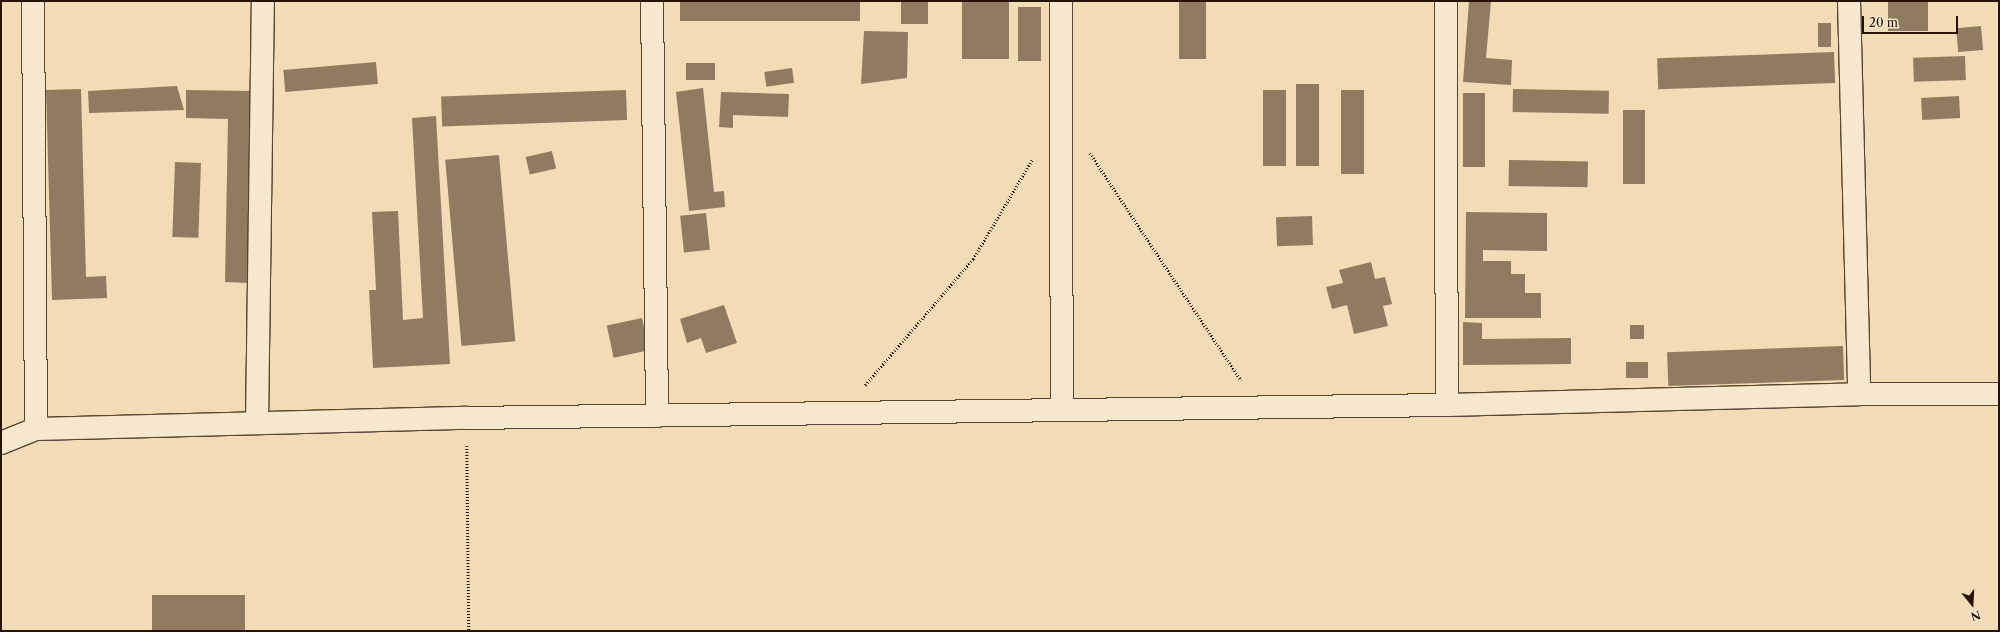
<!DOCTYPE html>
<html>
<head>
<meta charset="utf-8">
<style>
	body { margin:0 }
	#map { position:relative; width:2000px; height:632px; overflow:hidden; background:#f1dcb5; font-family:"Libre Caslon Text",serif }
	div>[style] { position:absolute }
	.building>* { inset:0; background:#8f7c60; transform-origin:0 0 }
	.path>* { height:2.5px; margin-top:-1.25px; transform-origin:0; background:repeating-linear-gradient(90deg,#251303 0 1px,transparent 0 3px) }
	.roads { filter:drop-shadow(1px 0 #584530) drop-shadow(-1px 0 #584530) drop-shadow(0 1px #584530) drop-shadow(0 -1px #584530) }
	.minor>* { height:22px; margin:-11px; padding:0 11px; transform-origin:11px; border-radius:11px; background:#f6e8cf }
	span { translate:-50% -50%; white-space:nowrap; text-align:center; line-height:1.15; -webkit-text-stroke:3px #f6e8cf; paint-order:stroke }
	.frame { position:absolute; inset:0; border:2px solid #251303; pointer-events:none }
	.north { position:absolute; left:1952px; top:584px; width:40px; height:40px; -webkit-text-stroke:3px #f6e8cf; paint-order:stroke; rotate:162deg; font-size:11px; font-weight:700; line-height:16px; text-align:center; color:#251303 }
	.north::after { content:''; display:block; margin:auto; width:14px; height:18px; background:#251303; clip-path:polygon(50% 0,100% 100%,50% 72%,0 100%) }
	.scale { position:absolute; left:1862px; top:16px; width:96px; height:18px; box-sizing:border-box; border:2px solid #251303; border-top:0; padding-left:5px; font-size:12px; line-height:14px; white-space:nowrap; color:#251303; -webkit-text-stroke:3px #f6e8cf; paint-order:stroke }
</style>
</head>
<body>
<div id="map">
	<div class="building">
		<div style="left:680px;top:1px;width:180px;height:20px"></div>
		<div style="left:901px;top:1px;width:27px;height:23px"></div>
		<div style="left:962px;top:1px;width:47px;height:58px"></div>
		<div style="left:1179px;top:1px;width:27px;height:58px"></div>
		<div style="clip-path:polygon(1469px 1px,1491px 1px,1486px 58px,1512px 60px,1511px 85px,1463px 82px)"></div>
		<div style="left:1888px;top:1px;width:40px;height:30px"></div>
		<div style="left:1018px;top:7px;width:23px;height:54px"></div>
		<div style="left:1818px;top:23px;width:13px;height:24px"></div>
		<div style="left:1981px;top:26px;width:24px;height:25px;rotate:85deg"></div>
		<div style="clip-path:polygon(864px 31px,908px 32px,907px 78px,861px 84px)"></div>
		<div style="left:1834px;top:52px;width:31px;height:177px;rotate:88deg"></div>
		<div style="left:1965px;top:56px;width:24px;height:52px;rotate:88deg"></div>
		<div style="left:376px;top:62px;width:22px;height:93px;rotate:85deg"></div>
		<div style="left:686px;top:63px;width:29px;height:17px"></div>
		<div style="left:792px;top:68px;width:15px;height:28px;rotate:82deg"></div>
		<div style="left:1319px;top:84px;width:82px;height:23px;rotate:90deg"></div>
		<div style="clip-path:polygon(177px 86px,184px 110px,89px 113px,88px 91px)"></div>
		<div style="clip-path:polygon(703px 88px,714px 192px,724px 191px,725px 207px,689px 211px,676px 92px)"></div>
		<div style="clip-path:polygon(81px 89px,86px 277px,106px 276px,107px 298px,52px 300px,46px 90px)"></div>
		<div style="left:1513px;top:89px;width:96px;height:23px;rotate:1deg"></div>
		<div style="clip-path:polygon(186px 90px,253px 91px,249px 283px,225px 282px,228px 119px,186px 118px)"></div>
		<div style="left:626px;top:90px;width:30px;height:185px;rotate:88deg"></div>
		<div style="left:1263px;top:90px;width:23px;height:76px"></div>
		<div style="left:1341px;top:90px;width:23px;height:84px"></div>
		<div style="clip-path:polygon(721px 92px,789px 94px,788px 117px,733px 115px,733px 128px,719px 127px)"></div>
		<div style="left:1463px;top:93px;width:22px;height:74px"></div>
		<div style="left:1959px;top:96px;width:22px;height:38px;rotate:87deg"></div>
		<div style="left:1623px;top:110px;width:22px;height:74px"></div>
		<div style="clip-path:polygon(436px 116px,450px 364px,373px 368px,369px 290px,376px 290px,372px 212px,398px 211px,403px 320px,423px 318px,412px 118px)"></div>
		<div style="left:552px;top:151px;width:18px;height:27px;rotate:77deg"></div>
		<div style="left:499px;top:155px;width:187px;height:54px;rotate:85deg"></div>
		<div style="left:1509px;top:160px;width:79px;height:26px;rotate:1deg"></div>
		<div style="left:175px;top:162px;width:26px;height:75px;rotate:2deg"></div>
		<div style="clip-path:polygon(1466px 212px,1547px 213px,1547px 251px,1483px 250px,1483px 261px,1511px 261px,1511px 274px,1525px 274px,1525px 293px,1541px 293px,1541px 318px,1465px 318px)"></div>
		<div style="left:706px;top:213px;width:37px;height:26px;rotate:84deg"></div>
		<div style="left:1312px;top:216px;width:29px;height:36px;rotate:88deg"></div>
		<div style="clip-path:polygon(1371px 262px,1375px 279px,1385px 277px,1392px 304px,1383px 306px,1388px 326px,1354px 334px,1347px 305px,1332px 309px,1326px 287px,1343px 283px,1339px 270px)"></div>
		<div style="clip-path:polygon(724px 305px,737px 343px,706px 353px,701px 338px,687px 343px,680px 319px)"></div>
		<div style="left:642px;top:318px;width:33px;height:36px;rotate:78deg"></div>
		<div style="clip-path:polygon(1463px 322px,1482px 323px,1482px 339px,1571px 338px,1571px 364px,1463px 365px)"></div>
		<div style="left:1630px;top:325px;width:14px;height:14px"></div>
		<div style="left:1843px;top:346px;width:34px;height:176px;rotate:88deg"></div>
		<div style="left:1648px;top:362px;width:16px;height:22px;rotate:90deg"></div>
		<div style="left:152px;top:595px;width:93px;height:36px"></div>
	</div>
	<div class="path">
		<div style="left:1090px;top:153px;width:273px;rotate:56.4deg"></div>
		<div style="left:865px;top:385px;width:166px;rotate:-49.4deg"></div>
		<div style="left:973px;top:259px;width:115px;rotate:-59.2deg"></div>
		<div style="left:467px;top:446px;width:185px;rotate:89.4deg"></div>
	</div>
	<div class="roads">
		<div class="minor">
			<div style="left:33px;top:1px;width:428px;rotate:89.6deg"></div>
			<div style="left:652px;top:1px;width:415px;rotate:89.3deg"></div>
			<div style="left:1061px;top:1px;width:409px;rotate:89.9deg"></div>
			<div style="left:1446px;top:1px;width:404px;rotate:89.9deg"></div>
			<div style="left:1849px;top:1px;width:393px;rotate:88.5deg"></div>
			<div style="left:257px;top:423px;width:422px;rotate:-89.2deg"></div>
			<div style="left:1px;top:443px;width:38px;rotate:-22deg"></div>
			<div style="left:36px;top:429px;width:431px;rotate:-1.5deg"></div>
			<div style="left:467px;top:418px;width:980px;rotate:-0.76deg"></div>
			<div style="left:1447px;top:405px;width:412px;rotate:-1.5deg"></div>
			<div style="left:1859px;top:394px;width:140px"></div>
		</div>
	</div>
	<div class="frame"></div>
	<div class="north">N</div>
	<div class="scale">20 m</div>
</div>
</body>
</html>
